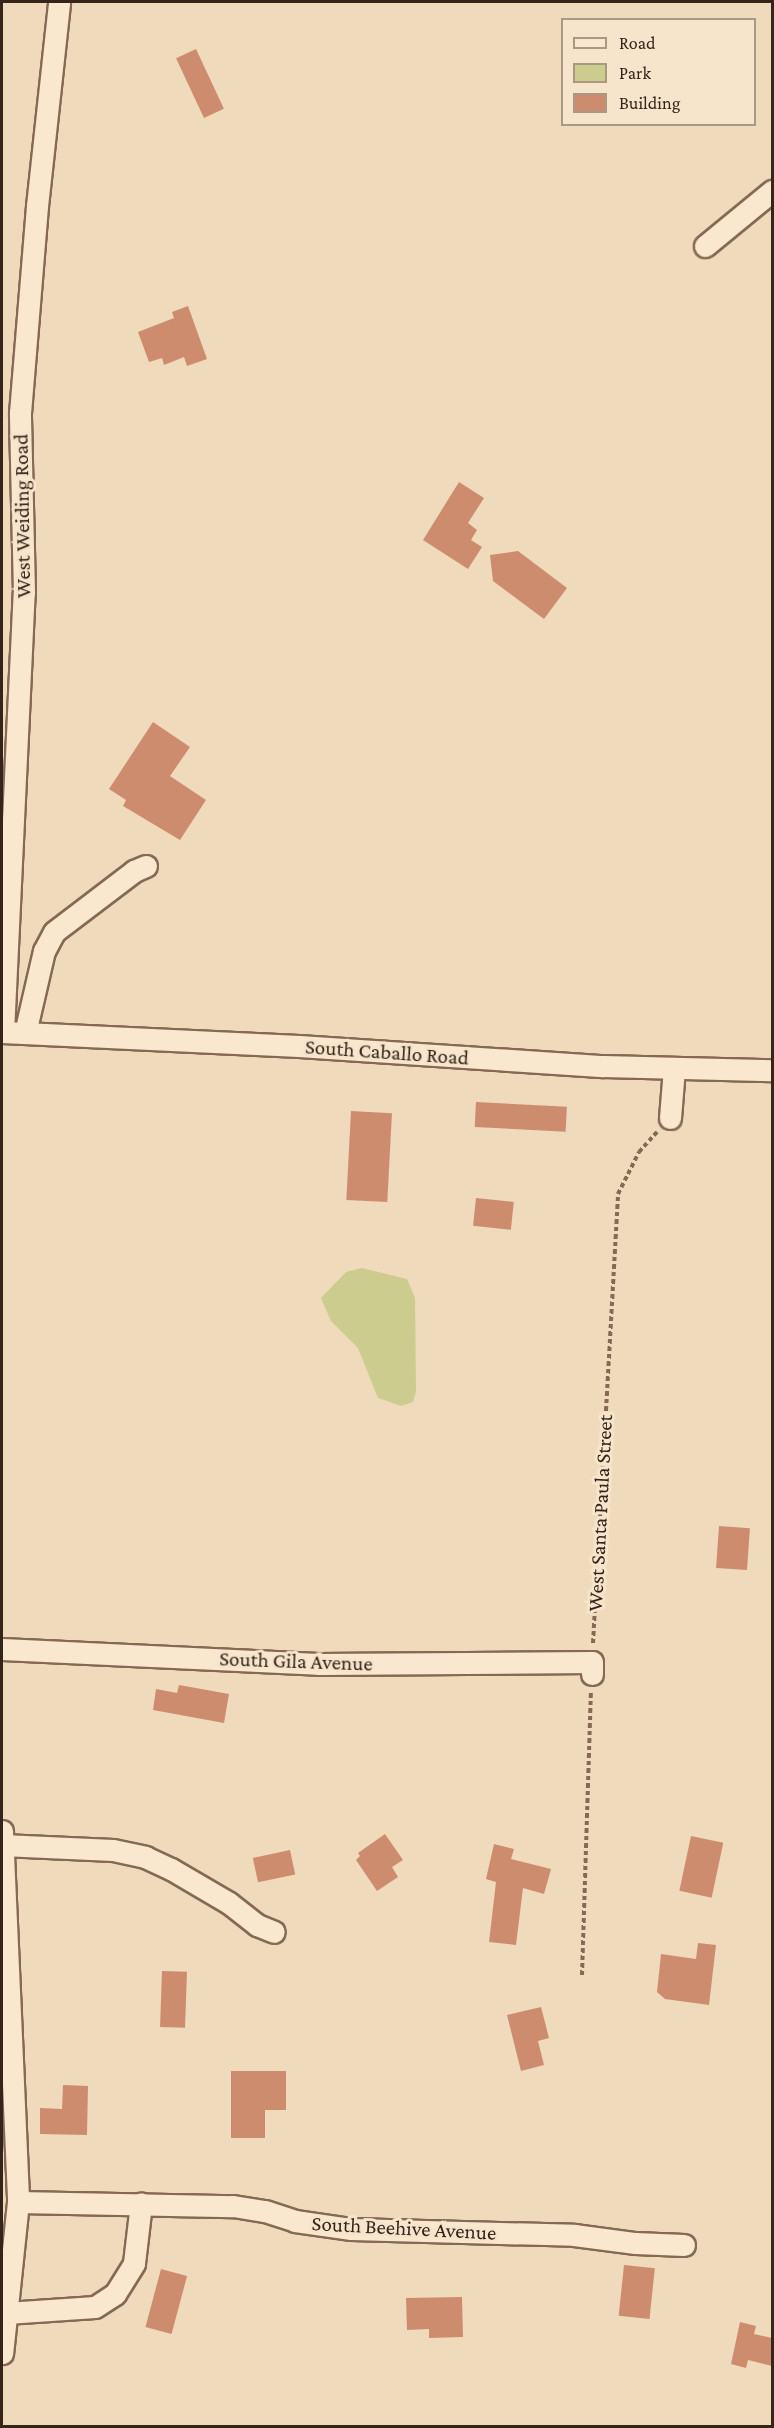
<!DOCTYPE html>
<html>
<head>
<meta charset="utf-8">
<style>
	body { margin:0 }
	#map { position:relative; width:774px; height:2428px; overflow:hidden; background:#efdabb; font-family:"Crimson Pro",serif }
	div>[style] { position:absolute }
	.green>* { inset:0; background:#cccc8f }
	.building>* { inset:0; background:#ce8c6f; transform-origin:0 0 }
	.path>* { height:4px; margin-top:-2px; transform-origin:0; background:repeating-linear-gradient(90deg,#866955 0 4.5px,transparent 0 7.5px) }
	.roads { filter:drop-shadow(2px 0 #866955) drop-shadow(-2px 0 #866955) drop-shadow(0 2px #866955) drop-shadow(0 -2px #866955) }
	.minor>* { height:21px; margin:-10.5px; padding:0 10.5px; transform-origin:10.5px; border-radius:10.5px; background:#fae8ce }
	span { translate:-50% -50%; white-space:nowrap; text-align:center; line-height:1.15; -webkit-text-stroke:6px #f6e5ca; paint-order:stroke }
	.street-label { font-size:21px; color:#34241a }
	.frame { position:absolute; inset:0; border:3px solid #34241a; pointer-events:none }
	.legend { position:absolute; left:561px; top:18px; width:195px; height:108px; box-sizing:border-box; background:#f6e5ca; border:2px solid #a89884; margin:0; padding:8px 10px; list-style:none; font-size:18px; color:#34241a }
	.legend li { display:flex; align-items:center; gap:12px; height:30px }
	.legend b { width:30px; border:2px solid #a89884 }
</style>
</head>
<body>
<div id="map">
	<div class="green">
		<div style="clip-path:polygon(362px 1268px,407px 1279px,415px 1298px,416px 1392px,413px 1402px,401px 1406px,378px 1398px,358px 1348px,331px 1321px,321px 1298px,346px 1272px)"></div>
	</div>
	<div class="building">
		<div style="left:196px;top:49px;width:66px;height:22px;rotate:65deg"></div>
		<div style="clip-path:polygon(188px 306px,207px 359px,187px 366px,184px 357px,164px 365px,162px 358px,149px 362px,138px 332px,174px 318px,172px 312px)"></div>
		<div style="clip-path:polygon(459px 482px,484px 498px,468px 523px,477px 530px,471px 540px,482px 547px,468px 569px,423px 540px)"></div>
		<div style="clip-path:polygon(518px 551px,567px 588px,544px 619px,493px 581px,490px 555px)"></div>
		<div style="clip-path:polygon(153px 722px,190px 747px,170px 776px,206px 800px,180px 840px,123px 806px,126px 800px,109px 789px)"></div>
		<div style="left:476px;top:1102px;width:91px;height:25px;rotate:3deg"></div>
		<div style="left:351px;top:1111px;width:41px;height:89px;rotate:3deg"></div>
		<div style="left:476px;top:1198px;width:38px;height:28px;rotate:6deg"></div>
		<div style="left:719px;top:1526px;width:31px;height:42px;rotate:4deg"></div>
		<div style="clip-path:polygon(179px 1685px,229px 1694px,224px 1723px,153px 1710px,156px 1689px,177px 1693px)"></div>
		<div style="clip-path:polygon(385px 1834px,403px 1860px,392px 1867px,398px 1877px,377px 1891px,356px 1860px,360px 1856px,358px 1853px)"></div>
		<div style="left:691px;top:1836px;width:33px;height:56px;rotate:12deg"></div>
		<div style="clip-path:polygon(494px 1844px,514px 1849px,511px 1859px,551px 1869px,544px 1894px,523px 1888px,516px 1945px,489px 1942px,496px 1882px,486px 1879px)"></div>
		<div style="left:290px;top:1850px;width:25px;height:38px;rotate:78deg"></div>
		<div style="clip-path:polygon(698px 1943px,716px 1945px,709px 2005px,665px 1999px,657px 1992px,661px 1954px,696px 1959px)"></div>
		<div style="left:162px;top:1971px;width:25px;height:56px;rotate:2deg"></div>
		<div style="clip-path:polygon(541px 2007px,549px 2038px,538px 2041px,544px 2065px,521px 2071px,507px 2015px)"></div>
		<div style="clip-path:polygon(231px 2071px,286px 2071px,286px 2110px,265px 2110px,265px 2138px,231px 2138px)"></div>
		<div style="clip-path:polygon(63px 2085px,88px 2086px,87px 2135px,40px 2134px,40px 2108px,62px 2109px)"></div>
		<div style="left:624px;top:2265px;width:31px;height:51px;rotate:6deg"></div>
		<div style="left:161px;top:2269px;width:27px;height:60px;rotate:15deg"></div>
		<div style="clip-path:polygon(462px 2297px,463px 2337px,429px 2338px,429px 2329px,407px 2330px,406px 2298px)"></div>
		<div style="clip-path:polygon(740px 2322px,756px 2326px,754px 2334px,772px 2338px,772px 2366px,748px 2360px,746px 2368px,731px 2364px)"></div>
	</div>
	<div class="path">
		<div style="left:593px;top:1643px;width:450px;rotate:-86.8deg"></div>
		<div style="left:618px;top:1194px;width:47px;rotate:-63.4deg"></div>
		<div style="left:639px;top:1152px;width:27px;rotate:-48deg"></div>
		<div style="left:582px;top:1975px;width:284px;rotate:-88.2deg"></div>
	</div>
	<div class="roads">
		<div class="minor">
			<div style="left:705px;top:246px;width:87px;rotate:-39.4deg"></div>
			<div style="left:2px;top:1032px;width:297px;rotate:2.7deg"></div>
			<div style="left:299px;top:1046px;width:305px;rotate:3.8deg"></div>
			<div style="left:603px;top:1066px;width:169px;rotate:1.4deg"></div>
			<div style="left:3px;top:1032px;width:440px;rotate:-87.3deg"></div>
			<div style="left:24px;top:593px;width:180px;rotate:-91.3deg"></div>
			<div style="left:20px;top:413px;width:208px;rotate:-85.3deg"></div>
			<div style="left:37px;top:206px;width:205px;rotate:-83.8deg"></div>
			<div style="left:25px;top:1033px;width:84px;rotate:-77deg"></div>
			<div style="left:44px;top:951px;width:21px;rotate:-62deg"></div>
			<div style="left:54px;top:932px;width:101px;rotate:-37.3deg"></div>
			<div style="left:134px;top:871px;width:13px;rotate:-23deg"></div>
			<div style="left:670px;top:1118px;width:50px;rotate:-85.4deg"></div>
			<div style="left:2px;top:1649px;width:316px;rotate:2.7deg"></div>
			<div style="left:318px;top:1664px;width:274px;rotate:-0.4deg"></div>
			<div style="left:592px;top:1662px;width:12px;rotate:90deg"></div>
			<div style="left:2px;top:1831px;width:371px;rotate:87.5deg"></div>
			<div style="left:18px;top:2202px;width:152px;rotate:96deg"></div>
			<div style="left:2px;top:1845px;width:111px;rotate:2.6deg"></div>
			<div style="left:113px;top:1850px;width:33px;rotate:12deg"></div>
			<div style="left:145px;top:1857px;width:29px;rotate:25deg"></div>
			<div style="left:171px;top:1869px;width:67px;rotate:30.4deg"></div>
			<div style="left:229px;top:1903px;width:36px;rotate:38deg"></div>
			<div style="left:257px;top:1925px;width:18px;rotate:22deg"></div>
			<div style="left:18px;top:2202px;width:215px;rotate:1.1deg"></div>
			<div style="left:233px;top:2206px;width:32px;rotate:9deg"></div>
			<div style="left:265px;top:2211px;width:32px;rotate:18deg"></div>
			<div style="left:295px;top:2221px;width:57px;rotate:8.1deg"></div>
			<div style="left:351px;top:2229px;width:223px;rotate:1.5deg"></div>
			<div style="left:574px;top:2235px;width:62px;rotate:7.5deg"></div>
			<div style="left:635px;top:2243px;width:49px;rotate:2.3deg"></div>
			<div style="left:6px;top:2313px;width:89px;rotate:-3.9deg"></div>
			<div style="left:95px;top:2307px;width:24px;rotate:-33deg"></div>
			<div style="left:115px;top:2294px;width:36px;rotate:-58deg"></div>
			<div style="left:134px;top:2263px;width:60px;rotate:-83.3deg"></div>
		</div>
	</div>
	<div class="street-label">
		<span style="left:22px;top:516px;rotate:-91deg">West Weiding Road</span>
		<span style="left:387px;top:1052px;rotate:4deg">South Caballo Road</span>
		<span style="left:600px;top:1513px;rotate:-87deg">West Santa Paula Street</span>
		<span style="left:296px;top:1661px;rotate:2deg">South Gila Avenue</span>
		<span style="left:404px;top:2228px;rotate:3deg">South Beehive Avenue</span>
	</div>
	<div class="frame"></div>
	<ul class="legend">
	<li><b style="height:8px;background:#fae8ce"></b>Road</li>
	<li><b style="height:16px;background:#cccc8f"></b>Park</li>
	<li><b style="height:16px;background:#ce8c6f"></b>Building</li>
	</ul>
</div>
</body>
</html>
